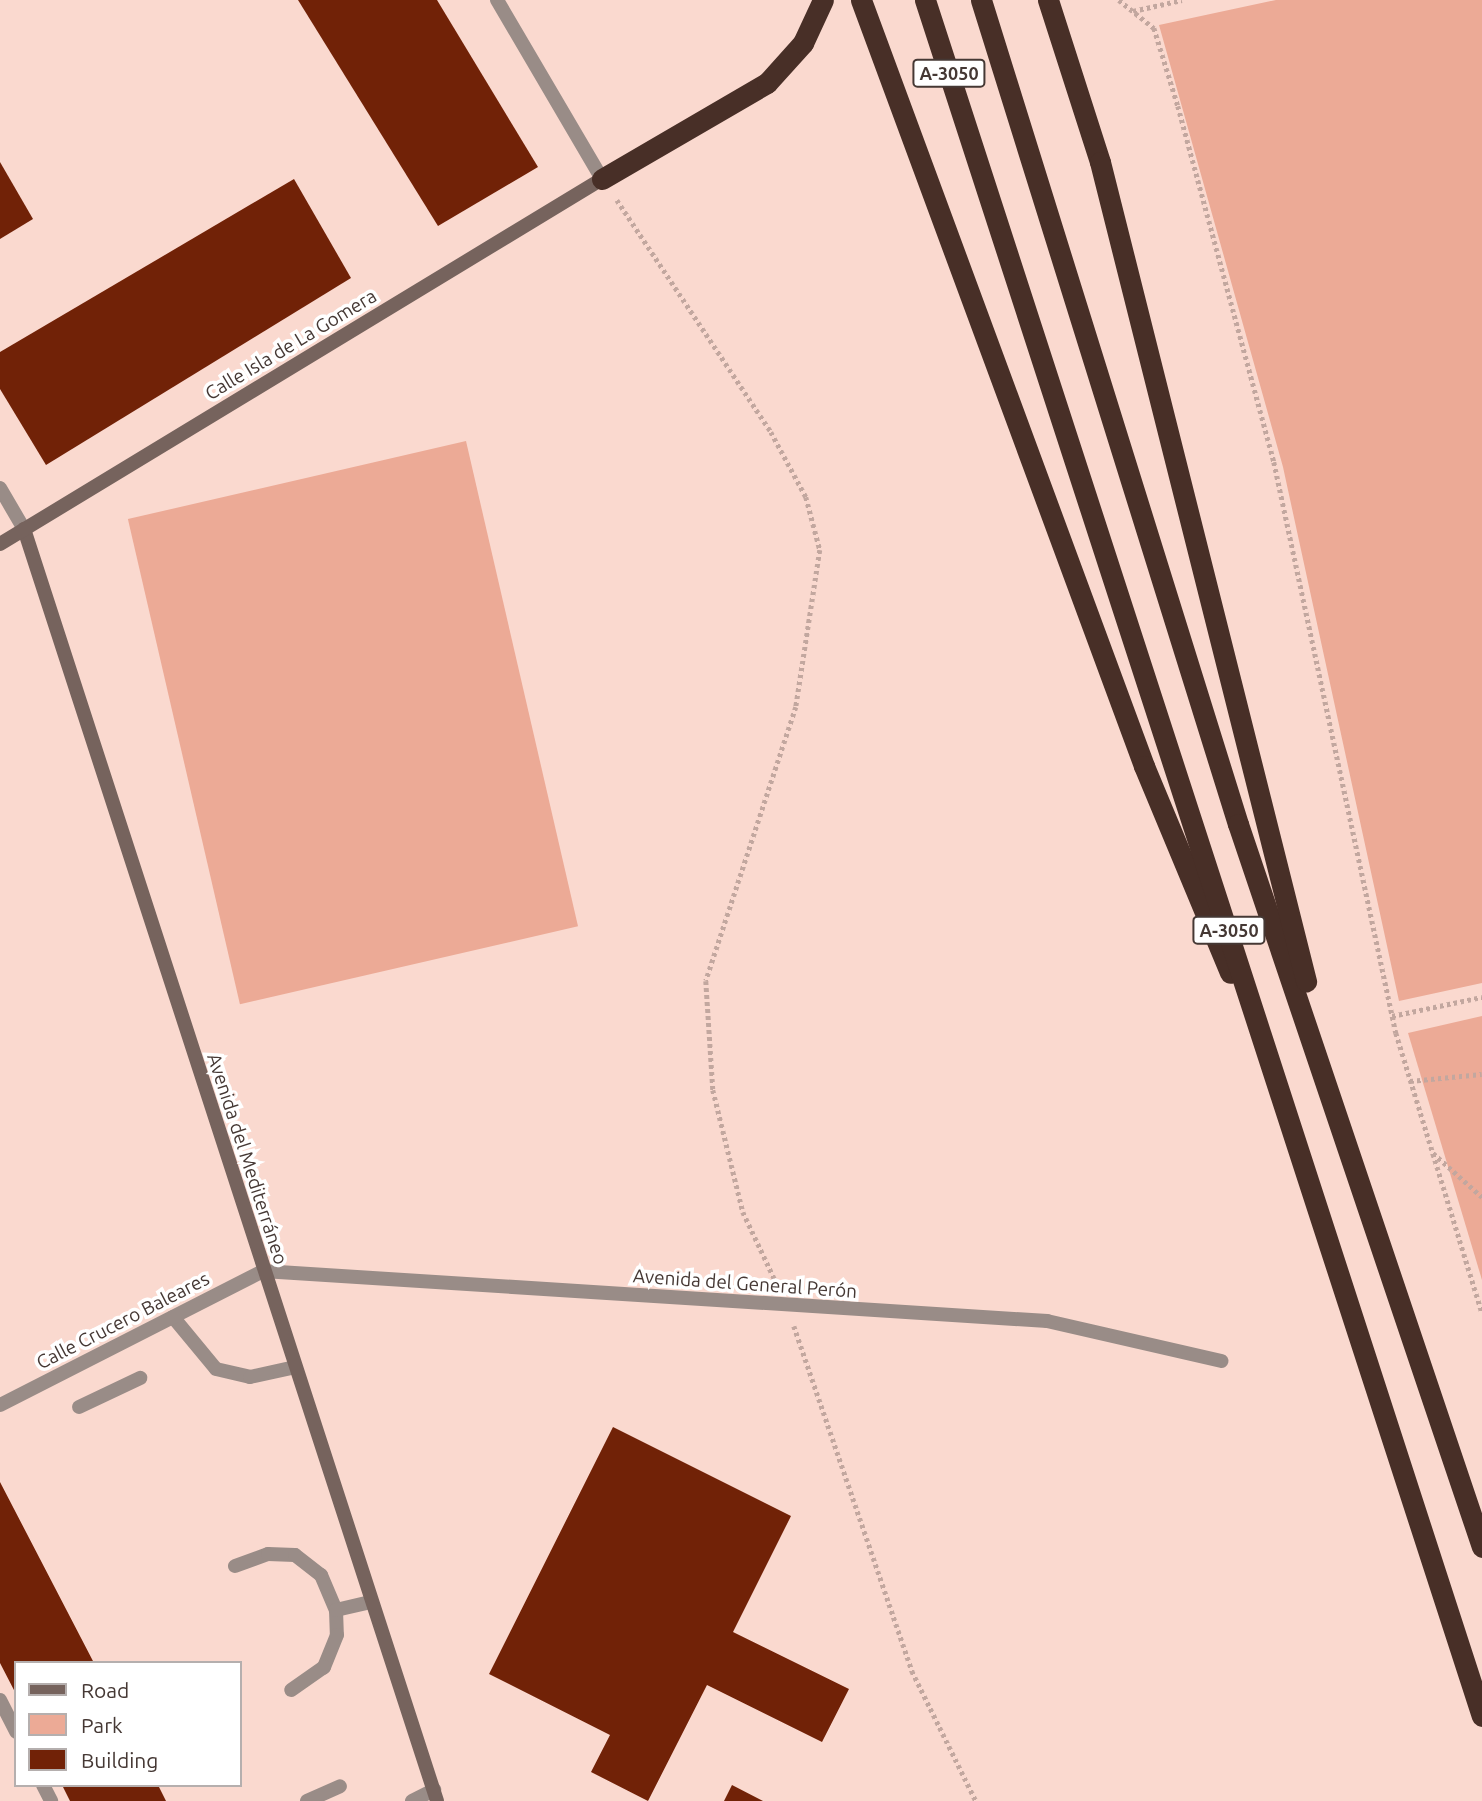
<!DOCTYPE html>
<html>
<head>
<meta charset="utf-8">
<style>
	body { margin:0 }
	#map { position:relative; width:1482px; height:1801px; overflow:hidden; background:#fad9cf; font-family:Ubuntu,sans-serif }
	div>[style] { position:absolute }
	.green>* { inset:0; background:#ecaa96; transform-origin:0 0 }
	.building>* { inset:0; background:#712207 }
	.path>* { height:4.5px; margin-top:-2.25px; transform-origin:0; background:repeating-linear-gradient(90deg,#c2a79f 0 3.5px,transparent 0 7px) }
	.lane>* { height:14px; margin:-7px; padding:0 7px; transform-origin:7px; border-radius:7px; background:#998c87 }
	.street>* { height:14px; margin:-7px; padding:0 7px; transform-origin:7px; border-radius:7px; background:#998c87 }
	.secondary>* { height:14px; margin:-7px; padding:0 7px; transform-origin:7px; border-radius:7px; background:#76635d }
	.highway>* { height:21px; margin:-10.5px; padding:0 10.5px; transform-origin:10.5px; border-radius:10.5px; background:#482f27 }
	span { translate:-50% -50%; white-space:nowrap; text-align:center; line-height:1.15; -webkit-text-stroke:7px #fff; paint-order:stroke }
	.shield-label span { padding:2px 5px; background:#fff; border:2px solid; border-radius:5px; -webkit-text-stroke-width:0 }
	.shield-label { font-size:18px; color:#453834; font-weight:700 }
	.street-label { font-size:19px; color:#453834 }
	.legend { position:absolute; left:14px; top:1661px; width:228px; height:126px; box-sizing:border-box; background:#fff; border:2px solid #b5afae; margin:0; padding:9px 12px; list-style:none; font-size:21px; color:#453834 }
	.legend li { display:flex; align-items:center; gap:14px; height:35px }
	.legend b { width:35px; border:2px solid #b5afae }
</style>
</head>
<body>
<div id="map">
	<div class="green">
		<div style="clip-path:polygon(1276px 0,1482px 0,1482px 983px,1399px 1001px,1283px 467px,1159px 25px)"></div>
		<div style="left:466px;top:441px;width:498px;height:347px;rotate:77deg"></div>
		<div style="clip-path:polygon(1482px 1016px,1482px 1280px,1408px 1033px)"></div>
	</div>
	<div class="building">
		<div style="clip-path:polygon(298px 0,437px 0,538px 167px,438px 226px)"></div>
		<div style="clip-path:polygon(0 162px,33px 219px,0 239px)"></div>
		<div style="clip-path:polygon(294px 179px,351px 278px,46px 465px,0 389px,0 352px)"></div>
		<div style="clip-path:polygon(613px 1427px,791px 1516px,733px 1632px,849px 1689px,822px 1742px,707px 1685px,648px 1801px,591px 1772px,610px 1735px,489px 1674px)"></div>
		<div style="clip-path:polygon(0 1482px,94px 1663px,16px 1663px,16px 1694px,0 1663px)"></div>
		<div style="clip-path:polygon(62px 1785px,158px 1785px,166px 1801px,70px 1801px)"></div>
		<div style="clip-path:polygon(732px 1785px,763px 1801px,724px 1801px)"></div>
	</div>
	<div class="path">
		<div style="left:1119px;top:0;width:45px;rotate:38.7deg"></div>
		<div style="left:1154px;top:28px;width:82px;rotate:72.9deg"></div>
		<div style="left:1178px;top:106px;width:369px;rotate:74.9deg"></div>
		<div style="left:1274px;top:462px;width:584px;rotate:77.94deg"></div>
		<div style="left:1396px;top:1033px;width:293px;rotate:72.9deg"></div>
		<div style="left:1133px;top:11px;width:50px;rotate:-12.7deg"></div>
		<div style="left:617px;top:200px;width:278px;rotate:56.4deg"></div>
		<div style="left:771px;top:432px;width:74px;rotate:61.7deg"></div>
		<div style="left:806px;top:497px;width:55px;rotate:75.2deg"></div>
		<div style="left:820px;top:550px;width:159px;rotate:98.7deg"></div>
		<div style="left:796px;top:707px;width:288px;rotate:108.2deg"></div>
		<div style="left:706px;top:981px;width:109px;rotate:86.3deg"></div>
		<div style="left:713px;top:1090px;width:126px;rotate:76.2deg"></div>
		<div style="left:743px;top:1212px;width:77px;rotate:64.8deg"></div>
		<div style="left:1392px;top:1016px;width:92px;rotate:-11.9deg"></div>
		<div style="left:1410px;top:1081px;width:72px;rotate:-5.6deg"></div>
		<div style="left:1433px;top:1153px;width:66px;rotate:41.9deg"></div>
		<div style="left:794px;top:1326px;width:365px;rotate:71.1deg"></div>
		<div style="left:912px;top:1671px;width:145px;rotate:63.8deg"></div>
	</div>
	<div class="lane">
		<div style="left:173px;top:1317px;width:67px;rotate:50.4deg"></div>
		<div style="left:216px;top:1369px;width:35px;rotate:13deg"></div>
		<div style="left:250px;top:1377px;width:46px;rotate:-12.5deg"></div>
		<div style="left:79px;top:1407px;width:68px;rotate:-25.4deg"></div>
		<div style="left:235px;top:1566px;width:35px;rotate:-20deg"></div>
		<div style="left:268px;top:1554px;width:27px;rotate:2deg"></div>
		<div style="left:295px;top:1555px;width:33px;rotate:38deg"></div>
		<div style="left:321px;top:1575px;width:38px;rotate:67deg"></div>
		<div style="left:336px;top:1610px;width:25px;rotate:88deg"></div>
		<div style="left:337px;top:1635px;width:35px;rotate:112deg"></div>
		<div style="left:324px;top:1667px;width:40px;rotate:145.1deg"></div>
		<div style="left:336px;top:1610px;width:36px;rotate:-13deg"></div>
		<div style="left:307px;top:1801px;width:36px;rotate:-24deg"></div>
	</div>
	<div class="street">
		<div style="left:497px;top:0;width:208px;rotate:59.6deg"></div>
		<div style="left:0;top:488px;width:48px;rotate:59.7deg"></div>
		<div style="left:0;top:1405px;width:295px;rotate:-27deg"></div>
		<div style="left:263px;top:1271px;width:786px;rotate:3.65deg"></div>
		<div style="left:1047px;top:1321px;width:179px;rotate:12.9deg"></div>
		<div style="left:0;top:1700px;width:36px;rotate:63deg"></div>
		<div style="left:43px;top:1785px;width:18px;rotate:63deg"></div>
		<div style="left:412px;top:1801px;width:25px;rotate:-27deg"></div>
	</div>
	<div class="secondary">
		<div style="left:24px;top:529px;width:1337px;rotate:72.01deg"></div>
		<div style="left:0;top:544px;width:704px;rotate:-31.23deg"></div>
	</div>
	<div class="highway">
		<div style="left:861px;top:0;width:817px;rotate:69.72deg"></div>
		<div style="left:1144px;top:766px;width:224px;rotate:67.4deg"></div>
		<div style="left:925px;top:0;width:1804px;rotate:72.02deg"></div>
		<div style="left:981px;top:0;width:863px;rotate:72.68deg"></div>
		<div style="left:1238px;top:824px;width:763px;rotate:71.35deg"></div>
		<div style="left:1048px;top:0;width:170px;rotate:72.2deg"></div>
		<div style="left:1100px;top:162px;width:845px;rotate:75.88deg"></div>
		<div style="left:602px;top:179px;width:191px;rotate:-30.2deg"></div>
		<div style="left:767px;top:83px;width:54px;rotate:-48deg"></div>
		<div style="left:803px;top:43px;width:47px;rotate:-65.1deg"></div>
	</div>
	<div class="shield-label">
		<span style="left:949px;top:73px">A-3050</span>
		<span style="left:1229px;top:930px">A-3050</span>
	</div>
	<div class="street-label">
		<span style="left:291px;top:345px;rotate:-31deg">Calle Isla de La Gomera</span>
		<span style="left:247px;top:1159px;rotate:72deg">Avenida del Mediterráneo</span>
		<span style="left:745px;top:1284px;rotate:4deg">Avenida del General Perón</span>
		<span style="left:123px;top:1321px;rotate:-27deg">Calle Crucero Baleares</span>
	</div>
	<ul class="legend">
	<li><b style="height:9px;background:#76635d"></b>Road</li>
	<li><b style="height:19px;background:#ecaa96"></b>Park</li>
	<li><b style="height:19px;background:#712207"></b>Building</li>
	</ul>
</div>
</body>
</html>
